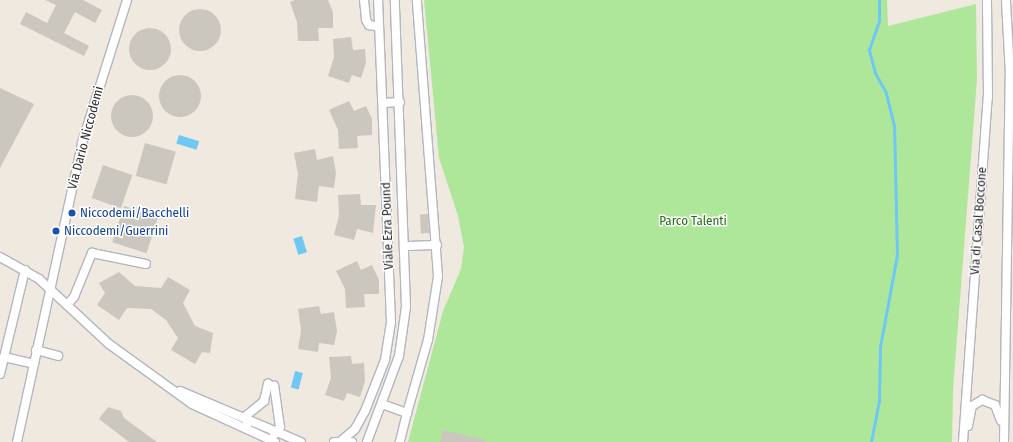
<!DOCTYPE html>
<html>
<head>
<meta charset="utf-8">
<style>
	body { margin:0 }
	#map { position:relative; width:1013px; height:442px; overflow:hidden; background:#efe9e0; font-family:"Fira Sans Condensed",sans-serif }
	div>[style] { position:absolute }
	.green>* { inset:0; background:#afe79a }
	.water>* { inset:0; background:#6fc8f4; transform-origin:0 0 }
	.stream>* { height:2.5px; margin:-1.25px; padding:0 1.25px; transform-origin:1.25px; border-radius:1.25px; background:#6fc8f4 }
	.building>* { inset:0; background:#cbc7be; transform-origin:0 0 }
	.round { border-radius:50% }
	.roads { filter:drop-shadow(1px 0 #b3b5c1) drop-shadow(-1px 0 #b3b5c1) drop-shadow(0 1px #b3b5c1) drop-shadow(0 -1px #b3b5c1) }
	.minor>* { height:8px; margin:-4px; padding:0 4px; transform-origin:4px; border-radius:4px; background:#fff }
	.dots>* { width:11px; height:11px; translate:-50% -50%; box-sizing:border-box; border:2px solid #fff; border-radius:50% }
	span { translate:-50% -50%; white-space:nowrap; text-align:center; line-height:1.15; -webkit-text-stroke:3px #fff; paint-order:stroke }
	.street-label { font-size:13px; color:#2d2d2d }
	.transit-label { font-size:13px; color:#164399 }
	.left { translate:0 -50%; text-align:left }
	.park-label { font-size:13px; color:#247018 }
</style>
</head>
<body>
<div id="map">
	<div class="green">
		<div style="clip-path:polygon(424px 0,887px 0,888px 26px,976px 4px,977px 79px,953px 390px,952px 442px,408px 442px,443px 311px,461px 269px,464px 247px,458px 216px,439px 158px)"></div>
	</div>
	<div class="water">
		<div style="left:179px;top:135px;width:21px;height:9px;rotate:17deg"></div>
		<div style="left:302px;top:236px;width:17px;height:9px;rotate:73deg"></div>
		<div style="left:295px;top:371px;width:8px;height:17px;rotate:14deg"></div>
	</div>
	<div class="stream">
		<div style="left:871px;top:442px;width:42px;rotate:-79deg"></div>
		<div style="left:879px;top:401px;width:54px;rotate:-88.9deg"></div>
		<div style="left:880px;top:347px;width:94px;rotate:-79.5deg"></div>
		<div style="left:897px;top:255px;width:129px;rotate:-91.3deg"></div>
		<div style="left:894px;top:126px;width:34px;rotate:-104deg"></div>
		<div style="left:886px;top:93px;width:23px;rotate:-119deg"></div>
		<div style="left:875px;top:73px;width:24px;rotate:-105deg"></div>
		<div style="left:869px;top:50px;width:31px;rotate:-71deg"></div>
		<div style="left:879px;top:21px;width:21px;rotate:-90deg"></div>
	</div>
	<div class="building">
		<div style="clip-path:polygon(45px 0,83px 0,102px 10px,95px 23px,75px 12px,64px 33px,89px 46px,84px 56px,20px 24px,26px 12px,47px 23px,56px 5px)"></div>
		<div style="clip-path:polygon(295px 0,328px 0,333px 12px,333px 28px,318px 28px,319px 41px,298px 41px,297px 22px,290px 2px)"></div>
		<div class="round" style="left:179px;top:9px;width:42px;height:42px"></div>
		<div class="round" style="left:129px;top:28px;width:42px;height:42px"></div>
		<div style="clip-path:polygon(351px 37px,353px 50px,365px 49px,366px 63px,361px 78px,352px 75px,349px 83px,328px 76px,334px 57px,333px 39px)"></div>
		<div class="round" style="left:159px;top:75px;width:42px;height:42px"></div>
		<div style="clip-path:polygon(0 88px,34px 104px,0 168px)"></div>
		<div class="round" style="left:111px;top:95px;width:42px;height:42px"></div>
		<div style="clip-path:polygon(349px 101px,354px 111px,366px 106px,372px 119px,372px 135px,357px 136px,358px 148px,339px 149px,338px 130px,329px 110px)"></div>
		<div style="left:145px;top:143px;width:32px;height:34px;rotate:16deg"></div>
		<div style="clip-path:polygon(315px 149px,317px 160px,333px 156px,336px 173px,334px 188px,319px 186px,317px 202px,295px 199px,298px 174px,294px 153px)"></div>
		<div style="left:103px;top:165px;width:31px;height:35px;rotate:19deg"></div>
		<div style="clip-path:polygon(360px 194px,361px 205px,376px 205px,373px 233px,357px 229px,354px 240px,334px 235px,339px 216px,338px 195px)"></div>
		<div style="left:124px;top:206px;width:36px;height:38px;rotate:18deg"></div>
		<div style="left:428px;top:214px;width:19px;height:8px;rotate:87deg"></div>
		<div style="clip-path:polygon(357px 261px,361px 270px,372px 265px,379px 280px,379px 294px,364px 294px,365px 307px,346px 308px,345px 289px,336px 271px)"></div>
		<div style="clip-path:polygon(119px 272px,135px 286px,161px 288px,168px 277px,190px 290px,183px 303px,195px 326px,213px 333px,210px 353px,202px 352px,195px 364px,171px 350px,178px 338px,166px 320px,151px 309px,127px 308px,119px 320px,97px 305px,105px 293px,99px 283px)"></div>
		<div style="clip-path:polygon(319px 306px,321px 314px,334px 312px,337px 331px,334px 345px,319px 343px,318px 352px,298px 349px,301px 330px,298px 309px)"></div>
		<div style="clip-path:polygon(351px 356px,352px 364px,364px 363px,365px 381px,360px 397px,347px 393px,344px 401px,325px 395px,331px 378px,329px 357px)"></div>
		<div style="clip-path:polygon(108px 407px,121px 411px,124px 418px,157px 442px,129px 442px,99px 419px)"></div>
		<div style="clip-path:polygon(443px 430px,486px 440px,485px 442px,440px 442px)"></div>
	</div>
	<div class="roads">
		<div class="minor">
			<div style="left:364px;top:0;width:20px;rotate:84deg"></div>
			<div style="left:366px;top:20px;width:6px;rotate:59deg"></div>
			<div style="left:369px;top:25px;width:10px;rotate:11deg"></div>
			<div style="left:383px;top:103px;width:17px;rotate:-3deg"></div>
			<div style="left:406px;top:246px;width:31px;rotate:-2deg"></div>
			<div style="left:0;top:257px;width:45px;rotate:29.4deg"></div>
			<div style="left:39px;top:279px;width:96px;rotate:42.9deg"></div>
			<div style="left:109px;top:344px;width:102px;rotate:35.9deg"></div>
			<div style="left:192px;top:404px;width:91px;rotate:24.6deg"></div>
			<div style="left:67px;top:305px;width:11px;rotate:-49deg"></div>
			<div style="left:74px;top:297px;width:48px;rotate:-67.8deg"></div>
			<div style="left:92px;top:253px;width:55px;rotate:11.5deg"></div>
			<div style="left:36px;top:350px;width:23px;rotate:15deg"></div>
			<div style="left:4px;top:357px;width:31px;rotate:13deg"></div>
			<div style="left:0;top:374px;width:107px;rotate:-76.5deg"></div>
			<div style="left:180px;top:391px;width:131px;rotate:22.9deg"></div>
			<div style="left:382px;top:404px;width:27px;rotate:20deg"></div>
			<div style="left:407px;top:413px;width:30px;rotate:104deg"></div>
			<div style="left:407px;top:413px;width:76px;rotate:-74deg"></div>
			<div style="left:428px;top:340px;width:65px;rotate:-81.1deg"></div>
			<div style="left:438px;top:276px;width:277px;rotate:-94.4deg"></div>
			<div style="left:247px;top:425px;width:10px;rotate:-90deg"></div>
			<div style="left:247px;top:415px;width:22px;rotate:-39deg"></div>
			<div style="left:264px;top:401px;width:18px;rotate:-77deg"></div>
			<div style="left:968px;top:426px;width:20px;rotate:-79deg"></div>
			<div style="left:972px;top:406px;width:12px;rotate:-31deg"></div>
			<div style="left:982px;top:400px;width:14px;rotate:21deg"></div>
			<div style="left:995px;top:405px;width:17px;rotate:69deg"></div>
			<div style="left:274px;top:435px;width:10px;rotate:-53deg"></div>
			<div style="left:280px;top:427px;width:42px;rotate:-98.1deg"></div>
			<div style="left:342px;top:440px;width:17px;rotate:-40deg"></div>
			<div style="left:355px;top:429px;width:21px;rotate:-61deg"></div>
			<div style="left:365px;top:411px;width:55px;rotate:-68.6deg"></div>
			<div style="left:385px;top:360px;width:38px;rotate:-81deg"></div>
			<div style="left:391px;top:322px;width:322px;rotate:-92.3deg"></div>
			<div style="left:17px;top:442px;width:306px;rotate:-77.7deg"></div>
			<div style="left:82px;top:143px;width:150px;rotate:-72.5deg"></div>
			<div style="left:334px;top:442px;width:18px"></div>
			<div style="left:367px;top:442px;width:92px;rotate:-69.6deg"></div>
			<div style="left:399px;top:356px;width:49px;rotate:-81.9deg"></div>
			<div style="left:406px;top:307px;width:307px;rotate:-92.1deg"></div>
			<div style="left:963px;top:442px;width:346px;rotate:-85.9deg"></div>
			<div style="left:988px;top:97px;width:97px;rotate:-90.6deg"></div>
			<div style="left:1004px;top:442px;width:367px;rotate:-89.1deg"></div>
			<div style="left:1010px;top:75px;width:75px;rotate:-93.1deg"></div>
		</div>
	</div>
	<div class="dots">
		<div style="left:72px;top:213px;background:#1a4fb4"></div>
		<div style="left:56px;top:231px;background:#1a4fb4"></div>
	</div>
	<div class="street-label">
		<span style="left:86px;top:138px;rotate:-75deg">Via Dario Niccodemi</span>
		<span style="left:979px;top:221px;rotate:-86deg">Via di Casal Boccone</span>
		<span style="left:388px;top:226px;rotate:-92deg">Viale Ezra Pound</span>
	</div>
	<div class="transit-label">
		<span class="left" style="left:80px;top:213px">Niccodemi/Bacchelli</span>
		<span class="left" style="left:64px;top:231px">Niccodemi/Guerrini</span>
	</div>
	<div class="park-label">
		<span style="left:693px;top:221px">Parco Talenti</span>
	</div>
</div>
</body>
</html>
